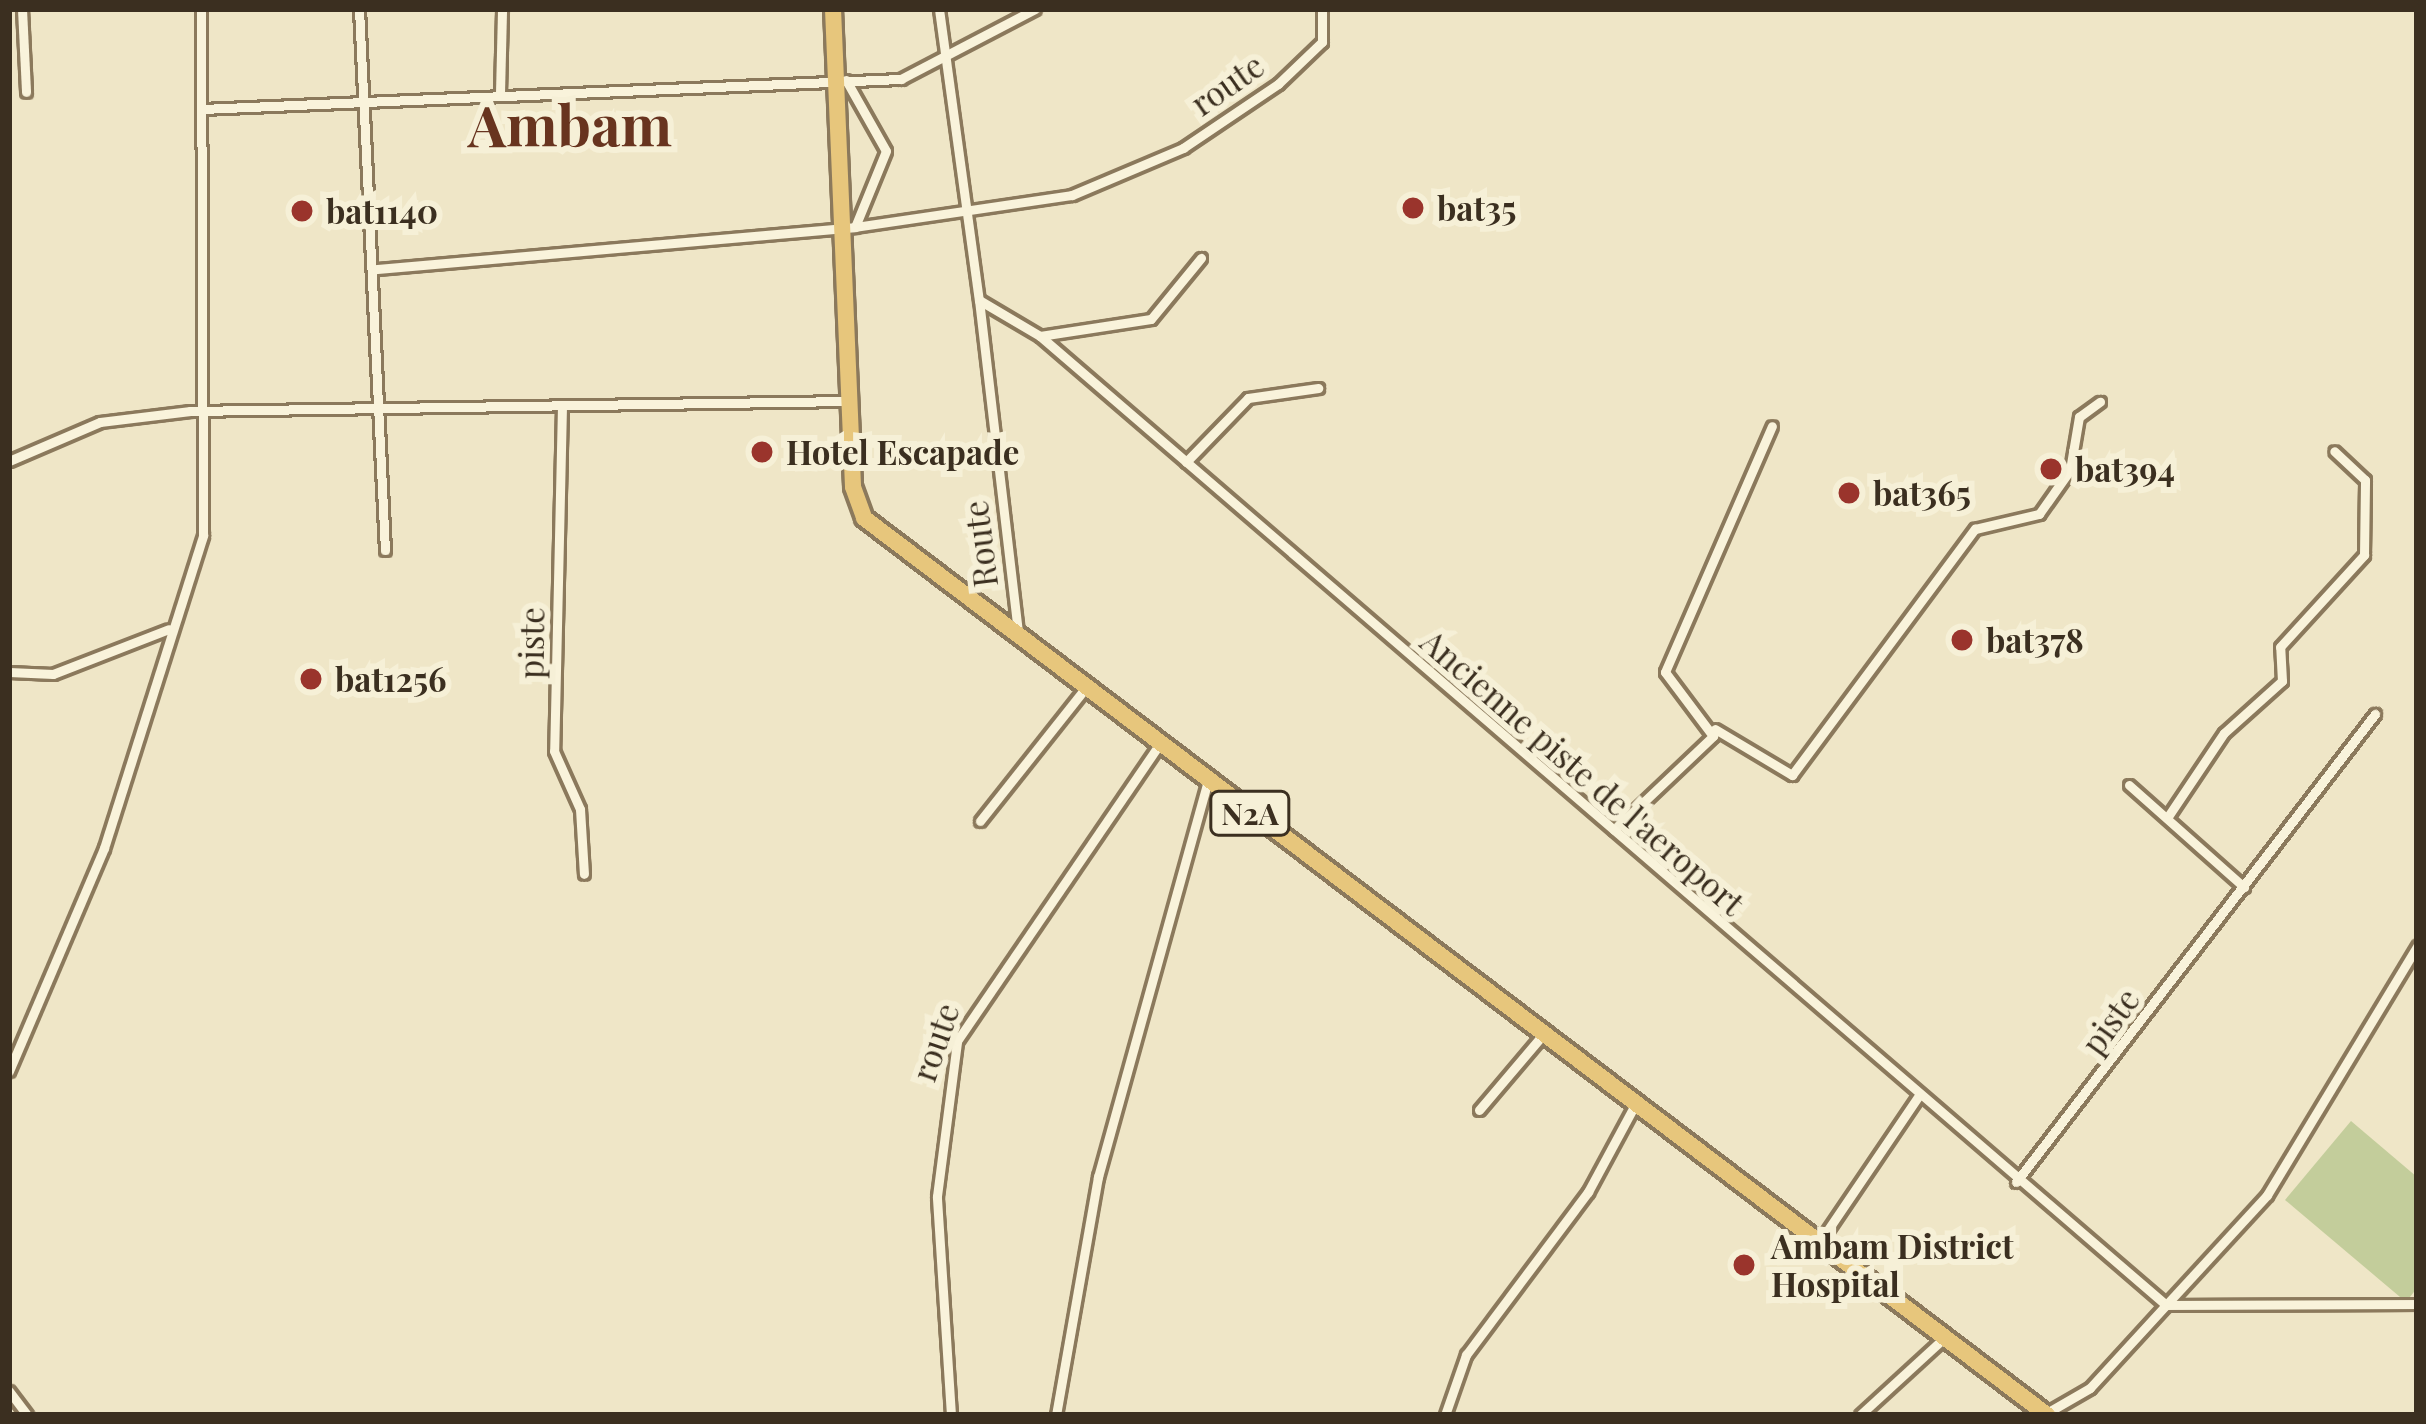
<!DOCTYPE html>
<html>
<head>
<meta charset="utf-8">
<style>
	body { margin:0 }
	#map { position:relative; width:2426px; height:1424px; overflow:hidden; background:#efe6c7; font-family:"Playfair Display",serif }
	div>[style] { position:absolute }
	.green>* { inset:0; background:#c3cd9b }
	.roads { filter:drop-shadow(3px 0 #8b795c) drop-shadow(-3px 0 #8b795c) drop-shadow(0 3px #8b795c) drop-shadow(0 -3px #8b795c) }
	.minor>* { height:9px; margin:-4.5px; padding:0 4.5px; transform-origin:4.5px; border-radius:4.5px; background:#f9f3db }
	.trunk>* { height:16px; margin:-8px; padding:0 8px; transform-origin:8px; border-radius:8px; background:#e7c67c }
	.dots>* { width:33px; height:33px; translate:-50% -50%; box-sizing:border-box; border:6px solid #f6f0d7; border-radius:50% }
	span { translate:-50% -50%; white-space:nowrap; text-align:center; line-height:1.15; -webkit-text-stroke:12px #f6f0d7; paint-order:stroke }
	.shield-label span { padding:3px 9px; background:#f6f0d7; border:3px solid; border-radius:9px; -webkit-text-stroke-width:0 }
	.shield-label { font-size:30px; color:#3b2f20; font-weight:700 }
	.street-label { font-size:33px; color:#3b2f20 }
	.poi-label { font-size:33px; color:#3b2f20; font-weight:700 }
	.left { translate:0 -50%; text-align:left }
	.town-label { font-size:57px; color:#68341f; font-weight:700 }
	.frame { position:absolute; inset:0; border:12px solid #3b2f20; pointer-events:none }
</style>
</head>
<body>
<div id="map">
	<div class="green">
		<div style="clip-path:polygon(2351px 1121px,2417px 1177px,2417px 1288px,2406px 1302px,2285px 1200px)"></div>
	</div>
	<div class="roads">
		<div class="minor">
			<div style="left:22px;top:9px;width:83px;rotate:87.2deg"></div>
			<div style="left:359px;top:9px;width:542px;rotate:87.25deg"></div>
			<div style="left:939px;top:9px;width:294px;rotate:82.2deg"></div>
			<div style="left:979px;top:300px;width:71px;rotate:30.5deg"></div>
			<div style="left:1040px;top:336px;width:1486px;rotate:40.71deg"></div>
			<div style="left:2166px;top:1305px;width:113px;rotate:132.5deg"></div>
			<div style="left:2090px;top:1388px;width:52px;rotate:150deg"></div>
			<div style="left:846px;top:80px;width:81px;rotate:60.6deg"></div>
			<div style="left:886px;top:151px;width:82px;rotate:112.2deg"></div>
			<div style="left:500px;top:93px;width:84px;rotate:-88.6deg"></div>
			<div style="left:202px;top:109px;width:700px;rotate:-2.46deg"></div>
			<div style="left:901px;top:79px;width:151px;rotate:-27.6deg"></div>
			<div style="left:376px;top:269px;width:481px;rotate:-5deg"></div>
			<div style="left:855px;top:227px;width:219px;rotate:-8.4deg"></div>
			<div style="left:1072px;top:195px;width:121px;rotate:-22.9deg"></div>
			<div style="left:1183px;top:148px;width:115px;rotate:-34deg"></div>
			<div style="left:1278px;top:84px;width:61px;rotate:-43.7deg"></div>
			<div style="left:1322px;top:42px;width:33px;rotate:-90deg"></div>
			<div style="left:979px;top:300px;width:336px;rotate:83.3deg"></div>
			<div style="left:1040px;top:336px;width:112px;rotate:-8.7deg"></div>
			<div style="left:1151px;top:319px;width:79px;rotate:-50.7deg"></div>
			<div style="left:562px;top:406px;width:345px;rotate:91.3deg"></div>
			<div style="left:554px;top:751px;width:64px;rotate:65.9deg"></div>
			<div style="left:580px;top:809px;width:65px;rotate:86.5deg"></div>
			<div style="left:9px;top:461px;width:99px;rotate:-23.2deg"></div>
			<div style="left:100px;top:422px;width:91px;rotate:-7deg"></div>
			<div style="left:190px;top:411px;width:660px;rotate:-0.87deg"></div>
			<div style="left:1186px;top:462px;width:89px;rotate:-45.9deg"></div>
			<div style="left:1248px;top:398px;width:71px;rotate:-8.1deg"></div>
			<div style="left:9px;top:672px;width:44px;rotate:2.6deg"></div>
			<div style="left:53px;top:674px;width:124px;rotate:-21.2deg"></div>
			<div style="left:1715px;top:729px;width:90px;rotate:30.9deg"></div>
			<div style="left:1792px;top:775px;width:307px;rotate:-53.4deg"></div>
			<div style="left:1975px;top:529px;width:66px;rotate:-13.2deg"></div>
			<div style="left:2039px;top:514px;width:54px;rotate:-54.8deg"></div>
			<div style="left:2070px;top:470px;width:54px;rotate:-80.4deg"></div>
			<div style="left:2079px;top:417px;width:26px;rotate:-36deg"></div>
			<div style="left:2129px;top:785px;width:154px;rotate:41.6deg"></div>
			<div style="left:2167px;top:818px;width:102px;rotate:-56.2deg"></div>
			<div style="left:2224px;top:733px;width:78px;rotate:-41.9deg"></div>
			<div style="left:2282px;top:681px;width:34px;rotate:-93deg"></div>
			<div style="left:2280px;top:647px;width:125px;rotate:-47.6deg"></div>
			<div style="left:2364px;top:555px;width:75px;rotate:-89.2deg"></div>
			<div style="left:2365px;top:480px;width:42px;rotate:-136.9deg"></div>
			<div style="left:980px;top:821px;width:167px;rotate:-51.6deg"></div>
			<div style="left:1614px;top:830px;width:137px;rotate:-43.5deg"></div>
			<div style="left:1713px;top:736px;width:80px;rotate:-126.9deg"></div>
			<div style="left:1665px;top:672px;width:268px;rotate:-66.5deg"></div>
			<div style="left:9px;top:1071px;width:242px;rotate:-66.9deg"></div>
			<div style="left:104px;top:848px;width:328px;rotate:-72.4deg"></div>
			<div style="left:203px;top:535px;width:526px;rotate:-90.22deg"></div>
			<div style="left:1479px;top:1110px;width:96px;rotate:-49.7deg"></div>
			<div style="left:2016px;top:1182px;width:590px;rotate:-52.51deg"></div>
			<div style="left:1821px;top:1240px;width:173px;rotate:-55.9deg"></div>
			<div style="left:2166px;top:1305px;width:149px;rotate:-47.4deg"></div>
			<div style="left:2267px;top:1195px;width:291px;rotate:-58.9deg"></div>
			<div style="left:2166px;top:1305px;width:251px;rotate:-0.2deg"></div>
			<div style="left:9px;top:1391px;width:30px;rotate:53deg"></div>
			<div style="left:951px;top:1415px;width:219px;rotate:-93.7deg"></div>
			<div style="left:937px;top:1196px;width:156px;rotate:-82.6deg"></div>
			<div style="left:957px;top:1041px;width:358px;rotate:-55.7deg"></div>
			<div style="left:1056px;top:1415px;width:242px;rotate:-80deg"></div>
			<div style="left:1098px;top:1177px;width:411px;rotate:-74.5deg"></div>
			<div style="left:1445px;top:1415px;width:64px;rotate:-70.7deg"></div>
			<div style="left:1466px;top:1355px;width:204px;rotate:-53.2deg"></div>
			<div style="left:1588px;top:1192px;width:101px;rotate:-61.7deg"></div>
			<div style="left:1860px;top:1415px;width:115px;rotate:-42.5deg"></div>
		</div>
		<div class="trunk">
			<div style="left:833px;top:9px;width:478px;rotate:87.6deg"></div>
			<div style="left:853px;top:487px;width:33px;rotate:70deg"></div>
			<div style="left:864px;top:518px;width:1485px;rotate:37.17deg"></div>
		</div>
	</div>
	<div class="dots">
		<div style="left:1413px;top:208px;background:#9a342c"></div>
		<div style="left:302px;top:211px;background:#9a342c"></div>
		<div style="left:762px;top:452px;background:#9a342c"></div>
		<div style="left:2051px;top:469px;background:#9a342c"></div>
		<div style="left:1849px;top:493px;background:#9a342c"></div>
		<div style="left:1962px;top:640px;background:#9a342c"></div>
		<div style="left:311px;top:679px;background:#9a342c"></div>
		<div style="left:1744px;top:1265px;background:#9a342c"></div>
	</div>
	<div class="shield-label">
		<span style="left:1250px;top:813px">N2A</span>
	</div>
	<div class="street-label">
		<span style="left:1227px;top:84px;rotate:-35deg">route</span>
		<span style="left:980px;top:544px;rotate:-97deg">Route</span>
		<span style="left:531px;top:643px;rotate:-89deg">piste</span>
		<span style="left:1583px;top:772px;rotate:41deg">Ancienne piste de l'aeroport</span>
		<span style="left:2110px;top:1021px;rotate:-54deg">piste</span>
		<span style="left:935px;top:1042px;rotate:-71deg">route</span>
	</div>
	<div class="poi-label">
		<span class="left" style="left:1437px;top:208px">bat35</span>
		<span class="left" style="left:326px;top:211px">bat1140</span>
		<span class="left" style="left:786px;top:452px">Hotel Escapade</span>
		<span class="left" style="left:2075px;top:469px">bat394</span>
		<span class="left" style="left:1873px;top:493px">bat365</span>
		<span class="left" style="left:1986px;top:640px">bat378</span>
		<span class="left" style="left:335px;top:679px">bat1256</span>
		<span class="left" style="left:1771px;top:1265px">Ambam District<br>Hospital</span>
	</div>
	<div class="town-label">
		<span style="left:570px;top:124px">Ambam</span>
	</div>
	<div class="frame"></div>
</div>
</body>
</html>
